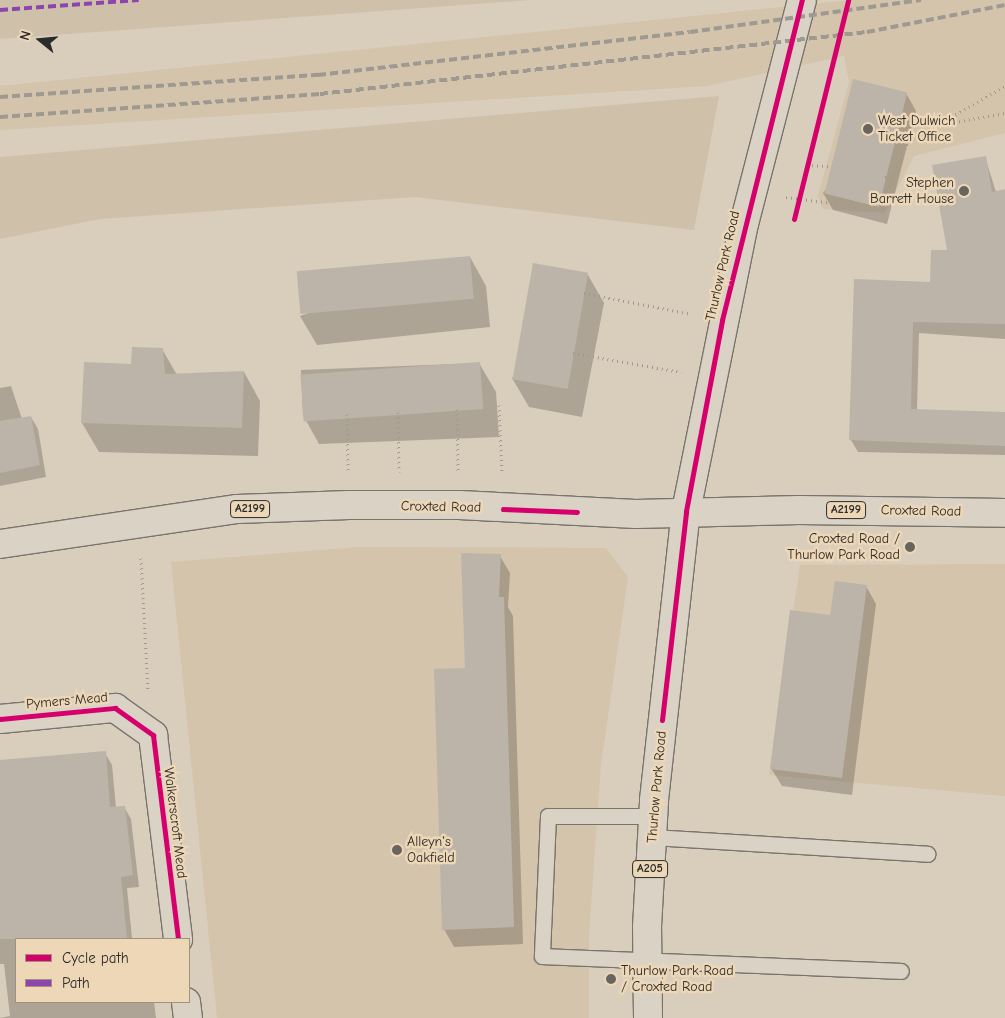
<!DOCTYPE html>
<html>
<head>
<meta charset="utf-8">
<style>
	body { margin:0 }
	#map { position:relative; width:1005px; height:1018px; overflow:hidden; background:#d9cdbc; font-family:"Comic Neue",sans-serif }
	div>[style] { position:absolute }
	.built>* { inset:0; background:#d4c4ac }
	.green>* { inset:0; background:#cfc0aa }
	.shadow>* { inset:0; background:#0003 }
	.building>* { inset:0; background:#bcb4a8; transform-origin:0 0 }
	.path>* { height:3px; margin-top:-1.5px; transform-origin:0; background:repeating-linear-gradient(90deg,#9e9991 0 1px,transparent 0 5px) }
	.roads { filter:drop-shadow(1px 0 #79746c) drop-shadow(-1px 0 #79746c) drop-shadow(0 1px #79746c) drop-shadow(0 -1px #79746c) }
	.lane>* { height:15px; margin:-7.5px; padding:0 7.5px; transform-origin:7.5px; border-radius:7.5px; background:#dbd2c6 }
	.street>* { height:28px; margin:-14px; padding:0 14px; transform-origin:14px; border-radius:14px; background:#dbd2c6 }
	.primary>* { height:28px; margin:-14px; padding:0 14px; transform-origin:14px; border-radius:14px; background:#dbd2c6 }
	.highway>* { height:28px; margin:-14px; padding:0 14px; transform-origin:14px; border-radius:14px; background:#dbd2c6 }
	.rail>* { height:4px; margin-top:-2px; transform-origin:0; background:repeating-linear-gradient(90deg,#9e9991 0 8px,transparent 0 12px) }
	.quiet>* { height:4px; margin-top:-2px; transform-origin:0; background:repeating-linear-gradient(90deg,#8e44ad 0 8px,transparent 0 12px) }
	.cycleway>* { height:5px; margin:-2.5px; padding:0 2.5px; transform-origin:2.5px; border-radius:2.5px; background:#d6006c }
	.dots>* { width:14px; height:14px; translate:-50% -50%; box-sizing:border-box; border:2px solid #edd7b6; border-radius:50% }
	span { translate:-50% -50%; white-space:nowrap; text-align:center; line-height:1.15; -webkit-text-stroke:5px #edd7b6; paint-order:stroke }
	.shield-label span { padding:1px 4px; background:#edd7b6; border:1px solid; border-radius:4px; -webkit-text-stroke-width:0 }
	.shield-label { font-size:12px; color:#2b2b2b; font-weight:700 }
	.poi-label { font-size:14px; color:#2b2b2b }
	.left { translate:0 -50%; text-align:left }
	.right { translate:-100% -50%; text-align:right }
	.street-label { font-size:14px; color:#2b2b2b }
	.legend { position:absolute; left:15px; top:938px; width:175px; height:65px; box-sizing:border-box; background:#edd7b6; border:1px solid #9f927e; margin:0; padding:6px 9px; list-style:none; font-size:15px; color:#2b2b2b }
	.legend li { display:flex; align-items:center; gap:10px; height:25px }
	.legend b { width:25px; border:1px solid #9f927e }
	.north { position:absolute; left:15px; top:15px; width:50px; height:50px; -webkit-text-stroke:4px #edd7b6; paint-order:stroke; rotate:287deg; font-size:14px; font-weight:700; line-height:20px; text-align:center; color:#2b2b2b }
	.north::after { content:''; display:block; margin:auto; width:18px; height:22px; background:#2b2b2b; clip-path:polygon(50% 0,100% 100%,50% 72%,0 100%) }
</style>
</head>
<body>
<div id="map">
	<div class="built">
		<div style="clip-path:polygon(851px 0,1005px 0,1005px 133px,914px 156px,885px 213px,823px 209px,818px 196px,849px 82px,844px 56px,707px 86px,0 130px,0 86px)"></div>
		<div style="clip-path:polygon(358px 547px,606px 548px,628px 577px,601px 765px,589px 935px,589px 1018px,217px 1018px,171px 562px)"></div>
		<div style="clip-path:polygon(1005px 564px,1005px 796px,769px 775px,800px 565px)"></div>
	</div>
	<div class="green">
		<div style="clip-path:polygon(0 0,531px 0,0 39px)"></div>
		<div style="clip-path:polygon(719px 96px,694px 230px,415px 197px,100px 219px,0 239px,0 157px)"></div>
	</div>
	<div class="shadow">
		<div style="clip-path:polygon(906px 93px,916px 111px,887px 224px,833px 210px,823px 193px)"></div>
		<div style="clip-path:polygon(985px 157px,996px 192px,1005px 191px,1005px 339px,919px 333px,917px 410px,1005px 413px,1005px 455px,858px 452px,851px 440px,949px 252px)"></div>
		<div style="clip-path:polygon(470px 257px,486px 286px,490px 327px,317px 345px,300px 316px)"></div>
		<div style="clip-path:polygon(588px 275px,604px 303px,582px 417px,529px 407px,512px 378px)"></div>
		<div style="clip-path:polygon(162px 349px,177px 375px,244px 372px,260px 401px,258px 456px,99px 452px,82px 423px)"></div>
		<div style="clip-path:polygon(479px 363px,496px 392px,499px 437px,319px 444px,303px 415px,301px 370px)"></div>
		<div style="clip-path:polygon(11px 386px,22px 419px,31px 417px,38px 429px,46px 477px,0 486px,0 388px)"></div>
		<div style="clip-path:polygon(500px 556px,510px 573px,508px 607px,513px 616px,523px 944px,454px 947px,444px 929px,466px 669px)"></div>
		<div style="clip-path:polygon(866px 586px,876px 604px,852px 795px,782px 786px,771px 768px)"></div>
		<div style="clip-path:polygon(105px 753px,112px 765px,116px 808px,124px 807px,131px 819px,139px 887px,127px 888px,132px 938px,142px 939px,16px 939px,16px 1002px,154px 1002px,156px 1018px,0 1018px,10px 1016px,4px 964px,0 964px,0 761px)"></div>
	</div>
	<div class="building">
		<div style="left:853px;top:79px;width:56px;height:118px;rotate:14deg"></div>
		<div style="clip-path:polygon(986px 156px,992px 192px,1005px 189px,1005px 324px,913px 322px,911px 409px,1005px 412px,1005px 446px,849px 440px,854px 279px,930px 282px,931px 250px,947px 250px,932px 165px)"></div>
		<div style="left:470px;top:256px;width:43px;height:174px;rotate:85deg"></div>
		<div style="left:533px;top:263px;width:56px;height:118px;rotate:10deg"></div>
		<div style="clip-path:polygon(132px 347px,163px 348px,165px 374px,244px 371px,242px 428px,81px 423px,84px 362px,131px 364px)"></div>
		<div style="left:480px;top:362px;width:47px;height:180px;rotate:86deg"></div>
		<div style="clip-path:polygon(31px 416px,40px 465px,0 473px,0 421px)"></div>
		<div style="clip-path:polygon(461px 553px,501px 554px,499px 597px,504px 597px,514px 927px,442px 930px,434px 669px,465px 668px)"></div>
		<div style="clip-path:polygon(835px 581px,867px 585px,842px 778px,770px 769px,790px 610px,830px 615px)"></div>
		<div style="clip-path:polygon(106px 751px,110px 807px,125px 806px,133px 875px,121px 877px,127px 939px,0 939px,0 760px)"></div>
	</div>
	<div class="path">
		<div style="left:944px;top:124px;width:62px;rotate:-10.2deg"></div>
		<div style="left:807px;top:165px;width:22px;rotate:3deg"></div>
		<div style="left:885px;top:177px;width:8px;rotate:-7deg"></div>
		<div style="left:786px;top:197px;width:94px;rotate:7.4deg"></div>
		<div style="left:879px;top:209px;width:73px;rotate:-66.6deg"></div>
		<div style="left:908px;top:142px;width:112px;rotate:-30deg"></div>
		<div style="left:584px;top:293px;width:110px;rotate:11deg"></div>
		<div style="left:573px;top:353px;width:110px;rotate:10deg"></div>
		<div style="left:499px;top:405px;width:69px;rotate:87.5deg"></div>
		<div style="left:457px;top:409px;width:63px;rotate:89.1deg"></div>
		<div style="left:398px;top:412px;width:60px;rotate:89deg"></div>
		<div style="left:347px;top:414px;width:58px;rotate:89deg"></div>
		<div style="left:141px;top:558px;width:133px;rotate:87deg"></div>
	</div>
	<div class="roads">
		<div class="lane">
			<div style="left:653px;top:816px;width:105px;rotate:180deg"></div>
			<div style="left:548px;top:816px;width:140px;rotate:92.5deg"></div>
			<div style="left:542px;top:956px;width:359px;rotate:2.4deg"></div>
			<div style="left:652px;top:837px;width:276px;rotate:3.5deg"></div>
		</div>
		<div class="street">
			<div style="left:0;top:719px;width:116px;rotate:-5.5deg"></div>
			<div style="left:115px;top:708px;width:47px;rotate:35.4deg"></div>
			<div style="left:153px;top:735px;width:206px;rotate:83deg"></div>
			<div style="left:186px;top:1002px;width:16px;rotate:83deg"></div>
		</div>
		<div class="primary">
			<div style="left:0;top:544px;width:240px;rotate:-8.4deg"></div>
			<div style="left:237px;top:509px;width:112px;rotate:-2deg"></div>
			<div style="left:349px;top:505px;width:110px"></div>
			<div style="left:459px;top:505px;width:177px;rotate:2.9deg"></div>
			<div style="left:636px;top:514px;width:163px;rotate:-1.4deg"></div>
			<div style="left:799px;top:510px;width:206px;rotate:0.8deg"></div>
		</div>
		<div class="highway">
			<div style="left:648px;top:1018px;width:91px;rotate:-90.6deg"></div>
			<div style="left:647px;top:927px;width:127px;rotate:-86.8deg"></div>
			<div style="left:654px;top:800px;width:291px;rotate:-83.7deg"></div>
			<div style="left:686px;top:511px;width:293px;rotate:-78.6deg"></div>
			<div style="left:744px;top:224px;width:231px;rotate:-75.5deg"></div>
		</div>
	</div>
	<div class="rail">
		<div style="left:0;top:97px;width:319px;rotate:-4deg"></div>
		<div style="left:318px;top:75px;width:374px;rotate:-6.6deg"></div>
		<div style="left:690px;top:32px;width:233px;rotate:-7.9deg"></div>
		<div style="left:0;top:117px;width:321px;rotate:-4.1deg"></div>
		<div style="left:320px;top:94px;width:551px;rotate:-6.47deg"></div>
		<div style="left:867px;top:32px;width:141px;rotate:-11.1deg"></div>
	</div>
	<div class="quiet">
		<div style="left:0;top:10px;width:139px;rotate:-4.1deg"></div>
	</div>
	<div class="cycleway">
		<div style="left:794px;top:219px;width:226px;rotate:-76.1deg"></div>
		<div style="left:503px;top:509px;width:74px;rotate:2.3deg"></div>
		<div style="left:0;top:719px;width:116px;rotate:-5.5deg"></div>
		<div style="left:115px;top:708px;width:47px;rotate:35.4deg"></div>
		<div style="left:153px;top:735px;width:206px;rotate:83deg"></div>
		<div style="left:662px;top:720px;width:210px;rotate:-83.4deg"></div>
		<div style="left:686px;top:511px;width:194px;rotate:-79.3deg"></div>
		<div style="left:722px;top:320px;width:330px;rotate:-76deg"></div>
	</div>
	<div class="dots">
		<div style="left:868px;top:129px;background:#68645e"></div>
		<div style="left:964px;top:191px;background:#68645e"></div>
		<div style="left:910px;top:547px;background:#68645e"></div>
		<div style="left:397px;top:850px;background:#68645e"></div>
		<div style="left:611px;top:979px;background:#68645e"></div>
	</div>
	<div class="shield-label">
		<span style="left:250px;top:509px">A2199</span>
		<span style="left:846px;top:510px">A2199</span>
		<span style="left:650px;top:869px">A205</span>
	</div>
	<div class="poi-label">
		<span class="left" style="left:878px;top:129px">West Dulwich<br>Ticket Office</span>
		<span class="right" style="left:954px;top:191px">Stephen<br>Barrett House</span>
		<span class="right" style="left:900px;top:547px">Croxted Road /<br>Thurlow Park Road</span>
		<span class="left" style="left:407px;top:850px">Alleyn's<br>Oakfield</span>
		<span class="left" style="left:621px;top:979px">Thurlow Park Road<br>/ Croxted Road</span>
	</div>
	<div class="street-label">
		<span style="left:723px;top:266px;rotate:-77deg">Thurlow Park Road</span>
		<span style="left:441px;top:507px;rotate:1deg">Croxted Road</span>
		<span style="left:921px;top:511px;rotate:1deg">Croxted Road</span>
		<span style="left:67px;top:701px;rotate:-5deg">Pymers Mead</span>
		<span style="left:657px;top:787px;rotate:-85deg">Thurlow Park Road</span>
		<span style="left:175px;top:823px;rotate:83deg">Walkerscroft Mead</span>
	</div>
	<ul class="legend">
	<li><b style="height:6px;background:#d6006c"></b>Cycle path</li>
	<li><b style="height:6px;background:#8e44ad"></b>Path</li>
	</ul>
	<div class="north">N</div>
</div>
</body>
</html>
